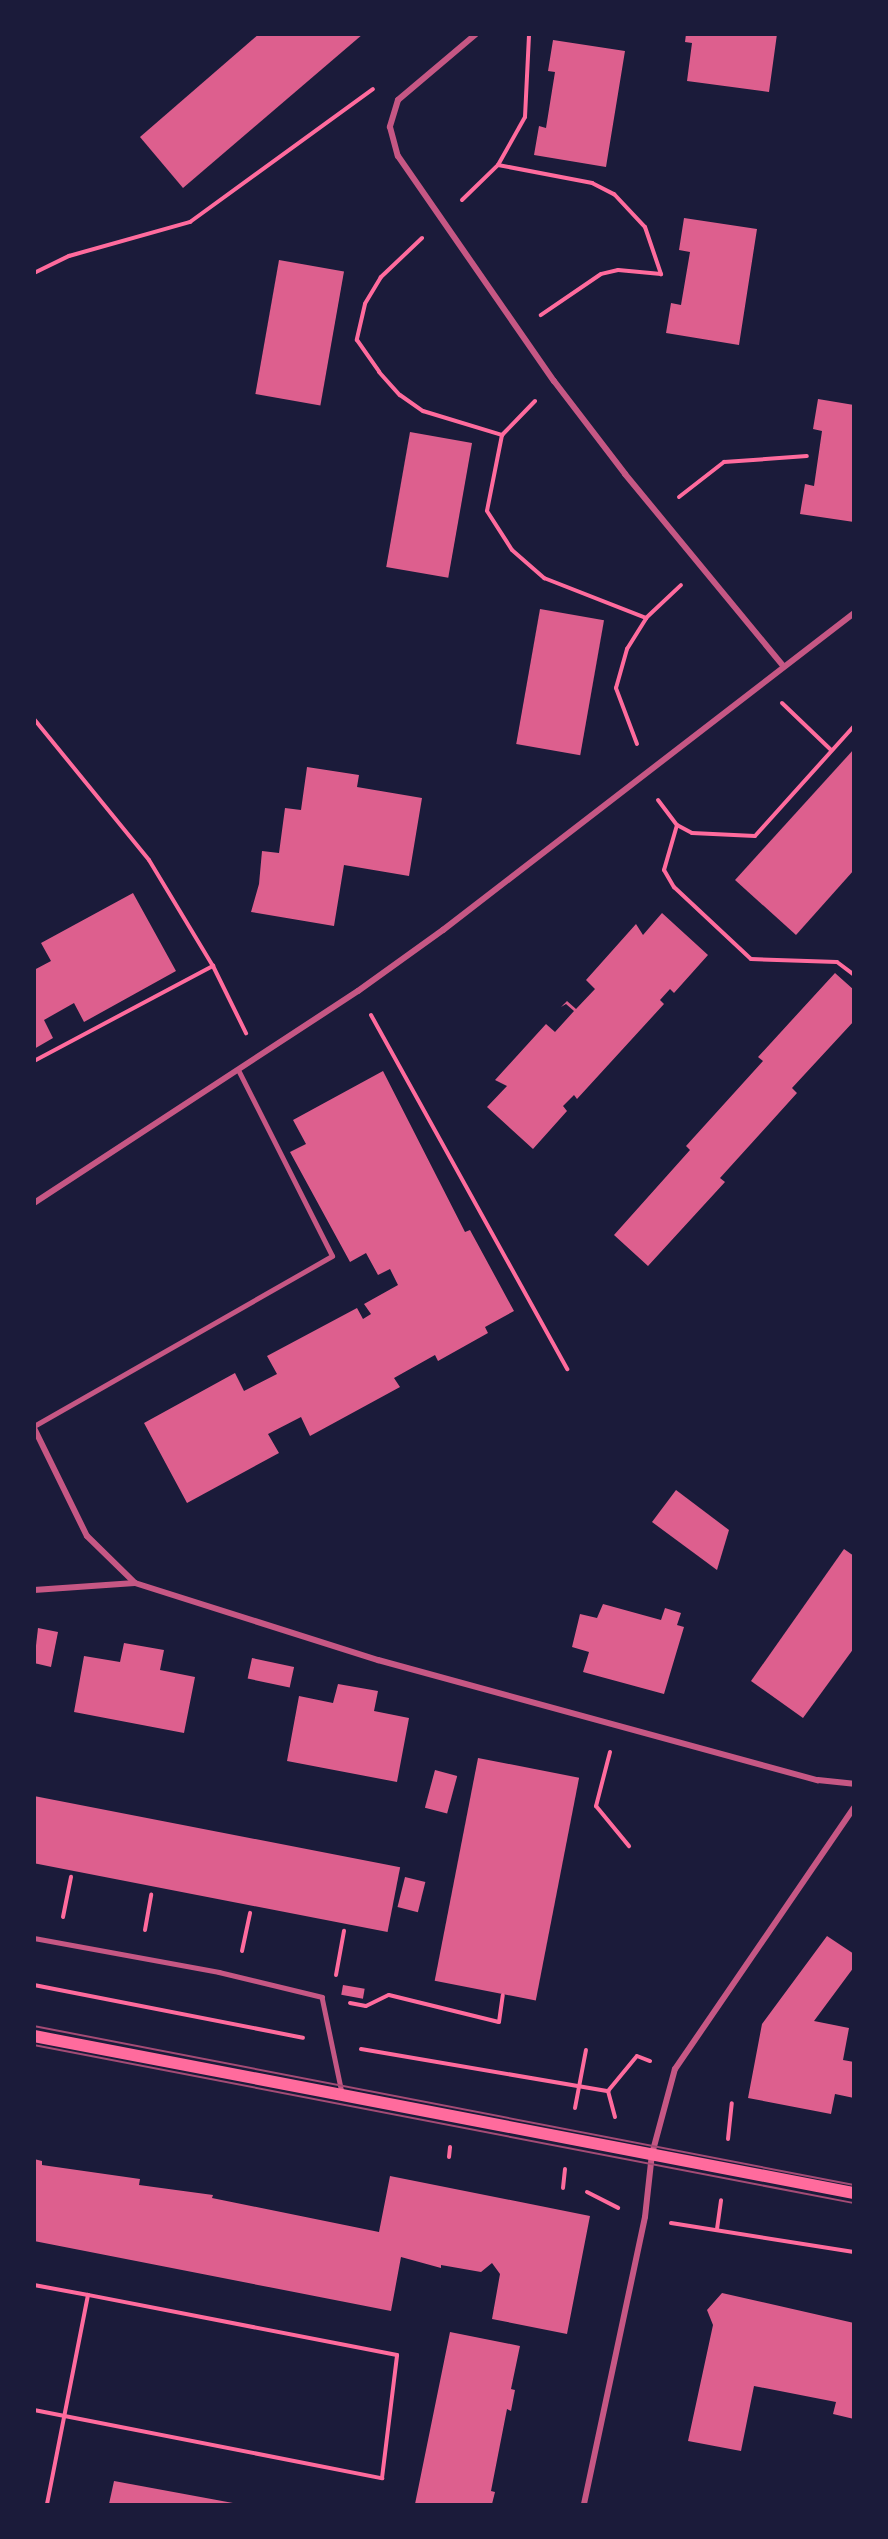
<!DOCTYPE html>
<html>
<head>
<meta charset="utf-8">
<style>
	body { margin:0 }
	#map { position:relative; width:888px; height:2539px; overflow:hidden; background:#1b1b3a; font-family:"Noto Sans",sans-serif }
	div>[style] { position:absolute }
	.building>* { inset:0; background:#dd5f8e; transform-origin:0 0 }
	.path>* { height:4px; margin:-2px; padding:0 2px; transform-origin:2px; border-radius:2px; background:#ff6b9d }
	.service>* { height:4.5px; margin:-2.25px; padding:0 2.25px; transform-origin:2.25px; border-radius:2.25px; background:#c65784 }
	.minor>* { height:6px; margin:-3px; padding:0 3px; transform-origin:3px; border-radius:3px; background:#c65784 }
	.secondary>* { height:12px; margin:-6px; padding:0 6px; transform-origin:6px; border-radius:6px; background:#ff6b9d }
	.tram>* { height:1.5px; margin:-0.75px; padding:0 0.75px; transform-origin:0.75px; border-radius:0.75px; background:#a44b75 }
	span { translate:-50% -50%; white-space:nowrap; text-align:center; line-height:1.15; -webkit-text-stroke:6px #1b1b3a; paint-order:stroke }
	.frame { position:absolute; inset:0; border:36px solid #1b1b3a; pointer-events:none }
</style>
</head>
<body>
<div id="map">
	<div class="building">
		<div style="clip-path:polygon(259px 34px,363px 34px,183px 188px,140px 137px)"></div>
		<div style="clip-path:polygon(686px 34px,777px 34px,769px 92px,687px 81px,692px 43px,685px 42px)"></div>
		<div style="clip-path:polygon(553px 40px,625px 51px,606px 167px,534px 155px,539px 126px,546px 128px,555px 72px,548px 71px)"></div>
		<div style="clip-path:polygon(684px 218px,757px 229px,739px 345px,666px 333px,671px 303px,681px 305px,690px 252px,679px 250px)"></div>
		<div style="left:279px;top:260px;width:66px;height:136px;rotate:10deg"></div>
		<div style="clip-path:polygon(818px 399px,854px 405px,854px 522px,800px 514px,805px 484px,814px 486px,822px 431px,813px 429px)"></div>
		<div style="left:410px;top:432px;width:63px;height:137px;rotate:10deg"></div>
		<div style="left:540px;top:609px;width:65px;height:137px;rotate:10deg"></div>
		<div style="clip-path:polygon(854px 749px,854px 870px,796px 935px,735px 880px)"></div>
		<div style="clip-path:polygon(307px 767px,359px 775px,357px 787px,422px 798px,409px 876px,344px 865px,334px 926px,251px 912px,259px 884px,262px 851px,279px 853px,285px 808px,301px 810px)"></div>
		<div style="clip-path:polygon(133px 893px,176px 971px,84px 1022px,74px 1003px,44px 1020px,53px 1038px,34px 1049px,34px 970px,51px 961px,41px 943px)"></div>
		<div style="clip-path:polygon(662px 913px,708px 955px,674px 993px,670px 989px,660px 1000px,664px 1004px,577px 1099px,574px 1095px,563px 1106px,567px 1111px,533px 1149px,487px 1107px,507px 1086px,495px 1080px,546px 1024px,555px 1032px,574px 1011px,566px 1004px,561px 1007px,567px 1001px,576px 1009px,595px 989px,586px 980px,636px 924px,643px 935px)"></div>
		<div style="clip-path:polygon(835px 973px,854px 990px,854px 1021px,792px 1088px,797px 1093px,720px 1178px,725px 1182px,648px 1266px,614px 1235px,690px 1150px,686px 1146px,763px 1061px,758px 1057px)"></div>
		<div style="clip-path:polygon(383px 1071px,465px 1232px,470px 1230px,514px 1311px,485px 1327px,488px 1333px,438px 1361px,435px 1355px,394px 1378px,400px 1387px,310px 1436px,301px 1417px,268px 1434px,279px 1453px,187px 1503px,144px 1423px,235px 1373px,244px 1391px,277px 1374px,267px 1356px,357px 1308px,363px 1319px,371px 1314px,364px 1304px,398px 1285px,390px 1269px,378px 1275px,366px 1253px,350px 1262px,290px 1152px,306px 1144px,293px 1120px)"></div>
		<div style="clip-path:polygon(676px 1490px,729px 1530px,717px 1570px,652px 1522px)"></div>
		<div style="clip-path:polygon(844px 1549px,854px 1556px,854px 1648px,803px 1718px,751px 1681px)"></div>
		<div style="clip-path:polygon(603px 1604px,661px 1620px,665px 1608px,681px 1613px,677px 1625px,684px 1627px,664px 1694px,583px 1672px,589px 1652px,572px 1647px,580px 1614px,597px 1618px)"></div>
		<div style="clip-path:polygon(38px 1628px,58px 1632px,51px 1667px,34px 1663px)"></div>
		<div style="clip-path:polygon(124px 1643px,164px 1650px,160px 1670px,195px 1677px,184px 1733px,74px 1712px,84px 1656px,120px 1662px)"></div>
		<div style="left:252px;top:1658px;width:43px;height:21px;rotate:12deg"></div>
		<div style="clip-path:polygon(338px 1684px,378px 1691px,374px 1711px,409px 1718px,397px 1782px,287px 1761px,299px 1696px,333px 1703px)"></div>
		<div style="left:478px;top:1758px;width:103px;height:227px;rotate:11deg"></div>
		<div style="left:435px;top:1770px;width:23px;height:39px;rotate:15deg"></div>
		<div style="left:34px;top:1796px;width:373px;height:66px;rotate:11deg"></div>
		<div style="left:405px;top:1877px;width:21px;height:31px;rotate:14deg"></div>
		<div style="clip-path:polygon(827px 1936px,854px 1954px,854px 1967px,814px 2021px,849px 2028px,843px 2060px,854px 2062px,854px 2098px,835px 2094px,831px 2114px,748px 2098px,762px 2024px)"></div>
		<div style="left:343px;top:1985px;width:22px;height:10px;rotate:10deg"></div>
		<div style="clip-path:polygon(34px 2159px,42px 2161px,42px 2165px,140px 2179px,139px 2185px,213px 2195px,212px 2198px,379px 2232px,390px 2176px,590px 2216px,567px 2334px,492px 2319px,500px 2274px,492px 2263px,481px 2272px,441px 2265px,441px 2268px,401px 2257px,391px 2311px,34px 2241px)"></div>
		<div style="clip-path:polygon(722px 2293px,854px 2323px,854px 2419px,833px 2414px,836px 2402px,754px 2386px,741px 2451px,688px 2441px,713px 2325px,707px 2310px)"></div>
		<div style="clip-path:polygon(450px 2332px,520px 2346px,511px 2389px,515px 2390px,511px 2411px,507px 2409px,491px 2491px,495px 2492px,492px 2504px,415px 2504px)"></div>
		<div style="clip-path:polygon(114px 2481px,233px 2503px,233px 2504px,109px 2504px)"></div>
	</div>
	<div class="path">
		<div style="left:498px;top:165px;width:96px;rotate:10.8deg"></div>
		<div style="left:592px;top:183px;width:25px;rotate:27deg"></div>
		<div style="left:614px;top:194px;width:45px;rotate:46.8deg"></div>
		<div style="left:645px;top:227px;width:50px;rotate:71.2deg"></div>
		<div style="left:661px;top:274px;width:43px;rotate:-174.7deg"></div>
		<div style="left:618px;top:270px;width:17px;rotate:167deg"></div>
		<div style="left:601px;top:274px;width:73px;rotate:145.7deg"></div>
		<div style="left:462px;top:200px;width:50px;rotate:-44.2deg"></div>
		<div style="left:498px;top:165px;width:55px;rotate:-60.6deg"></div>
		<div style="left:525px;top:117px;width:83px;rotate:-87.2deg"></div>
		<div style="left:422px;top:238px;width:57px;rotate:136.4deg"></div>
		<div style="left:381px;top:277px;width:31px;rotate:121deg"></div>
		<div style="left:365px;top:304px;width:37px;rotate:103deg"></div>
		<div style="left:357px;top:340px;width:39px;rotate:55deg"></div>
		<div style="left:379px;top:372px;width:31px;rotate:48deg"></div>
		<div style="left:400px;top:395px;width:28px;rotate:35deg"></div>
		<div style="left:423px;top:411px;width:83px;rotate:16.9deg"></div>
		<div style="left:34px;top:273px;width:39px;rotate:-26deg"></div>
		<div style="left:69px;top:256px;width:126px;rotate:-15.7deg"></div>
		<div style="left:190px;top:222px;width:226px;rotate:-36deg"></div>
		<div style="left:535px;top:401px;width:47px;rotate:134.1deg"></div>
		<div style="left:502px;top:435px;width:77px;rotate:101.2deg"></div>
		<div style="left:487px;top:511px;width:46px;rotate:57.3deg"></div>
		<div style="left:512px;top:550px;width:43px;rotate:41.2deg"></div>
		<div style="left:544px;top:578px;width:110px;rotate:21.4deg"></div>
		<div style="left:679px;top:497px;width:57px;rotate:-37.9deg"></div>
		<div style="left:724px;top:462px;width:83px;rotate:-4.1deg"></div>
		<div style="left:782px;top:703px;width:68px;rotate:43.8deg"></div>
		<div style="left:34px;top:719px;width:182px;rotate:50.8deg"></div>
		<div style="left:149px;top:860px;width:124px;rotate:58.9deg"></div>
		<div style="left:213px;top:966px;width:75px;rotate:63.8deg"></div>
		<div style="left:637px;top:744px;width:60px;rotate:-110.6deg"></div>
		<div style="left:616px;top:688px;width:41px;rotate:-74.2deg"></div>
		<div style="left:627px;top:649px;width:36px;rotate:-58deg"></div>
		<div style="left:646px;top:618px;width:48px;rotate:-43.3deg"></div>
		<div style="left:658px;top:800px;width:31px;rotate:53deg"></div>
		<div style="left:677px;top:825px;width:47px;rotate:106.1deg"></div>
		<div style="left:664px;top:870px;width:20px;rotate:60deg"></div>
		<div style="left:674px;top:887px;width:105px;rotate:43.1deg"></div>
		<div style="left:751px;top:959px;width:86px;rotate:2deg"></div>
		<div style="left:837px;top:962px;width:21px;rotate:37deg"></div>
		<div style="left:677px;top:825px;width:17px;rotate:28deg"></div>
		<div style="left:692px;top:833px;width:63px;rotate:2.7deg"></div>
		<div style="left:755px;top:836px;width:148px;rotate:-48deg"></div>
		<div style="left:371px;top:1015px;width:405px;rotate:61deg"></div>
		<div style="left:34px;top:1061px;width:203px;rotate:-28deg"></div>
		<div style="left:610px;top:1752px;width:56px;rotate:104.5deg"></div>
		<div style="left:596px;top:1806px;width:52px;rotate:50.5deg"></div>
		<div style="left:63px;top:1917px;width:41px;rotate:-78.7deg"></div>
		<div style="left:145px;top:1930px;width:36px;rotate:-80deg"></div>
		<div style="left:242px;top:1951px;width:39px;rotate:-78deg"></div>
		<div style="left:336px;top:1975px;width:45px;rotate:-79.7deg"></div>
		<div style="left:34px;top:1985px;width:274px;rotate:11.1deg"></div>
		<div style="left:350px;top:2003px;width:16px;rotate:11deg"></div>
		<div style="left:366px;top:2006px;width:25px;rotate:-26deg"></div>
		<div style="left:389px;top:1995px;width:113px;rotate:13.8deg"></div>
		<div style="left:499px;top:2022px;width:27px;rotate:-82deg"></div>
		<div style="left:361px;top:2049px;width:251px;rotate:9.7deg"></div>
		<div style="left:608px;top:2091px;width:45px;rotate:-50.4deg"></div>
		<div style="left:637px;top:2056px;width:14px;rotate:21deg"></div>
		<div style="left:608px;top:2091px;width:27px;rotate:75deg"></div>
		<div style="left:575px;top:2108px;width:59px;rotate:-79.3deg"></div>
		<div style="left:728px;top:2139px;width:36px;rotate:-84deg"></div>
		<div style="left:449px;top:2157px;width:10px;rotate:-84deg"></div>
		<div style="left:563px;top:2188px;width:19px;rotate:-84deg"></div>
		<div style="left:587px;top:2192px;width:35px;rotate:27deg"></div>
		<div style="left:671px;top:2223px;width:185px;rotate:9deg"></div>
		<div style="left:717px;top:2229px;width:29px;rotate:-82deg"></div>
		<div style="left:34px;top:2285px;width:55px;rotate:10.5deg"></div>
		<div style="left:88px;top:2295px;width:213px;rotate:101.1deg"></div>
		<div style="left:34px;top:2410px;width:355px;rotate:11.1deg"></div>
		<div style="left:382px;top:2478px;width:124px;rotate:-83deg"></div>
		<div style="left:397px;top:2355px;width:315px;rotate:-169deg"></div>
	</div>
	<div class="service">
		<div style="left:34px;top:1426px;width:343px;rotate:-29.7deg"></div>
		<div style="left:332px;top:1256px;width:208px;rotate:-116.8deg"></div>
		<div style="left:34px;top:1938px;width:188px;rotate:10.4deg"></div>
		<div style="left:219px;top:1972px;width:106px;rotate:13.6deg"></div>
		<div style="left:322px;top:1997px;width:98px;rotate:78.2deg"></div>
	</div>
	<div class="minor">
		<div style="left:476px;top:34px;width:102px;rotate:139.8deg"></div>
		<div style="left:398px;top:100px;width:28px;rotate:107deg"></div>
		<div style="left:390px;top:127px;width:30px;rotate:75deg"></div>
		<div style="left:398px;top:156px;width:274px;rotate:55.3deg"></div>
		<div style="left:554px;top:381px;width:117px;rotate:52.6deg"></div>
		<div style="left:625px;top:474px;width:249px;rotate:50.5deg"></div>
		<div style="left:34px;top:1203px;width:387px;rotate:-33.2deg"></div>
		<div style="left:358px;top:991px;width:105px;rotate:-35.7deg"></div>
		<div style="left:443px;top:930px;width:519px;rotate:-37.64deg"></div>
		<div style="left:34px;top:1428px;width:120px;rotate:63.9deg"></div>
		<div style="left:87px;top:1536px;width:67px;rotate:44.4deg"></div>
		<div style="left:135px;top:1583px;width:255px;rotate:17.6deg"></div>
		<div style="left:378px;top:1660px;width:456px;rotate:15.3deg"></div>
		<div style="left:818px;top:1780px;width:36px;rotate:6deg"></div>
		<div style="left:34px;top:1590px;width:101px;rotate:-4deg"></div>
		<div style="left:584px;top:2504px;width:293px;rotate:-78deg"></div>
		<div style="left:645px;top:2217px;width:63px;rotate:-83.7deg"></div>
		<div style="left:652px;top:2154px;width:88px;rotate:-74.9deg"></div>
		<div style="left:675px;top:2069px;width:316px;rotate:-55.6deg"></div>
	</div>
	<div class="secondary">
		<div style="left:34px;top:2036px;width:835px;rotate:10.84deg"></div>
	</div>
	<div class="tram">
		<div style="left:34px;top:2026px;width:835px;rotate:10.97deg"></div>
		<div style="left:34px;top:2045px;width:835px;rotate:10.91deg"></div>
	</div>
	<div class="frame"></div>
</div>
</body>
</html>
